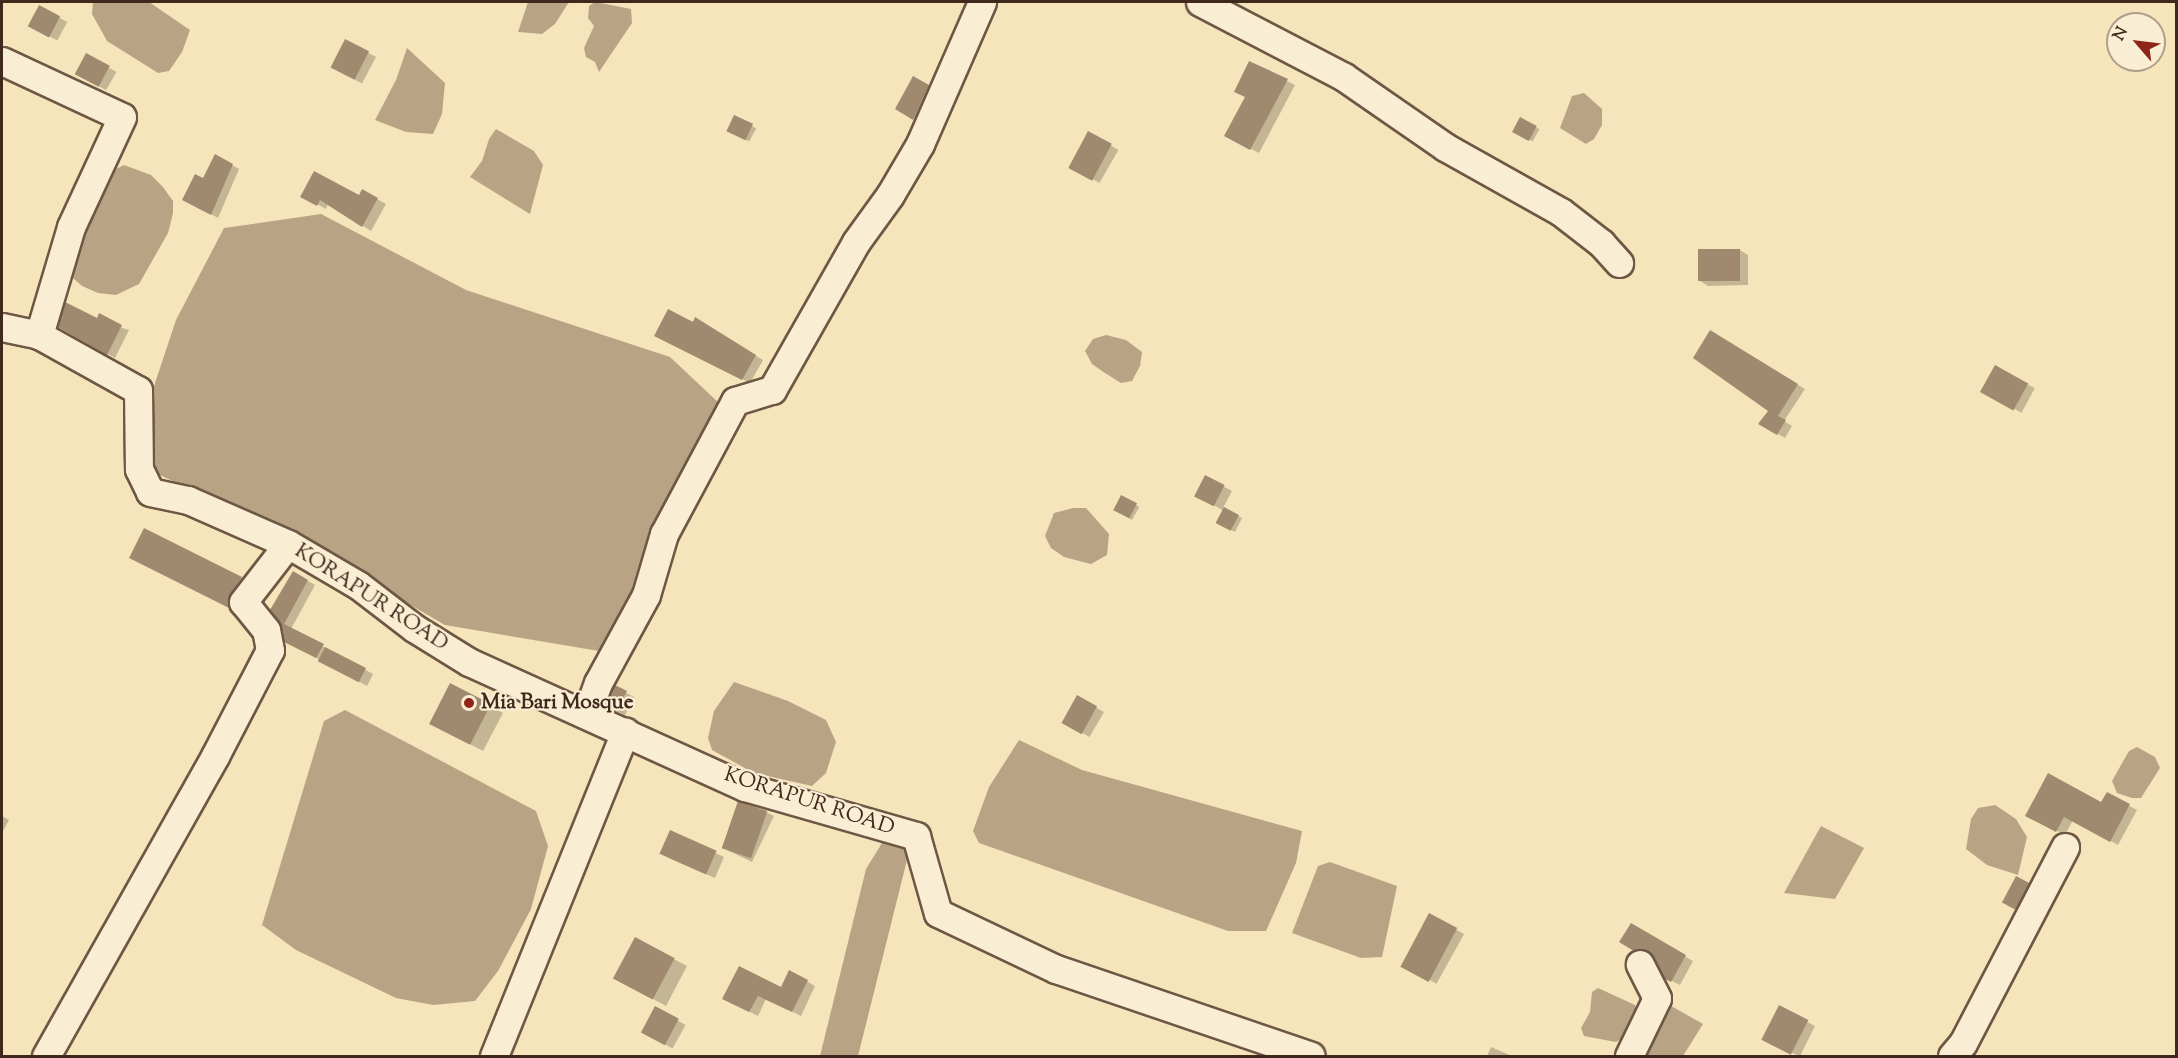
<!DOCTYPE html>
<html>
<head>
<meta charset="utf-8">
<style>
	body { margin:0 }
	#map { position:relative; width:2178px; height:1058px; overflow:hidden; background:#f6e4bb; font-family:"Sorts Mill Goudy",serif }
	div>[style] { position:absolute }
	.water>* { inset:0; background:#b8a485 }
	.shadow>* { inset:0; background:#0003; transform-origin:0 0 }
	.building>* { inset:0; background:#9f8a6f; transform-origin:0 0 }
	.roads { filter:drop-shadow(2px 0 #6e5744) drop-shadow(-2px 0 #6e5744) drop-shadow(0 2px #6e5744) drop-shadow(0 -2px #6e5744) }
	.minor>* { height:27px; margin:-13.5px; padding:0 13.5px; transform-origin:13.5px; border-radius:13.5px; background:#f9edd3 }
	.dots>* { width:16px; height:16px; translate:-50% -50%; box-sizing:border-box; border:3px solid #f9edd3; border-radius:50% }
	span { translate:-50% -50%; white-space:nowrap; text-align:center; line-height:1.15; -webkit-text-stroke:4.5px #f9edd3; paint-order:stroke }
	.street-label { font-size:21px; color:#41281d }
	.poi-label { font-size:21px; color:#41281d; font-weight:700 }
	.left { translate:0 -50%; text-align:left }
	.frame { position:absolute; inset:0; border:3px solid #41281d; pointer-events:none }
	.north { position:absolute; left:2106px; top:12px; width:60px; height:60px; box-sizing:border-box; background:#f9edd3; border:2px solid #af9e8a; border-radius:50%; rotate:298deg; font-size:16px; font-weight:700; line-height:24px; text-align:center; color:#41281d }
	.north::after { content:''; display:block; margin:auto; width:21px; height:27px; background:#8f2418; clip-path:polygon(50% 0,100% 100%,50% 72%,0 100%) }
</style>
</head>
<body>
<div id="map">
	<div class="water">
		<div style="clip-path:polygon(93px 2px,149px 2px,190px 30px,182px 52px,169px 71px,158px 73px,107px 41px,92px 14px)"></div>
		<div style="clip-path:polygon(528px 2px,569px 2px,555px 24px,542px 34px,518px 32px)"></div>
		<div style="clip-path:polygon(595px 2px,631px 9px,632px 23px,599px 72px,595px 62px,586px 57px,584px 48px,594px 26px,588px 18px,589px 6px)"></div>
		<div style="clip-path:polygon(407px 48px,445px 83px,442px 114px,433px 134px,406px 132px,375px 120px,396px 80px)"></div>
		<div style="clip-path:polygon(1584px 93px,1602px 109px,1602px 125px,1594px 139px,1586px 144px,1560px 128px,1572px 96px)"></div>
		<div style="clip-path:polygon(496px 129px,534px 151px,543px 165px,530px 214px,470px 177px,482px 161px,489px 139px)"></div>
		<div style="clip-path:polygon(124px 165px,151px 175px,163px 187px,173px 201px,173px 213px,168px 233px,139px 284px,116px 295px,98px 293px,82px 286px,72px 277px,71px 268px,82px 229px,112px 171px)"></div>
		<div style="clip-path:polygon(321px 214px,466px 290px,670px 357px,720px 404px,638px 593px,605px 652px,445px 625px,326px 556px,156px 473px,142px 422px,176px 320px,224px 228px)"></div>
		<div style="clip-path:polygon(1106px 335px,1126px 340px,1142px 352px,1140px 366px,1132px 381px,1121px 383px,1105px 373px,1092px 364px,1085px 351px,1093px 339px)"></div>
		<div style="clip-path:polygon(1073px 508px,1086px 508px,1109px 534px,1107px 555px,1091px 564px,1064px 557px,1051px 548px,1045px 536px,1054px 513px)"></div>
		<div style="clip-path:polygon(734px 682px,788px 701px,826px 720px,836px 742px,826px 773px,812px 786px,754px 773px,712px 750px,708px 738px,714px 711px)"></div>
		<div style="clip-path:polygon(345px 710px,536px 811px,548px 846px,531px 909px,498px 971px,475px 1001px,433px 1005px,396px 998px,296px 950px,262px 925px,324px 721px)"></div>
		<div style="clip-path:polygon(1019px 740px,1082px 770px,1302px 831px,1296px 863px,1266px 931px,1228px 931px,979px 843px,973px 831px,989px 787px)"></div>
		<div style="clip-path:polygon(2137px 747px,2155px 757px,2160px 768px,2141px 798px,2132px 798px,2117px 793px,2112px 781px,2129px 751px)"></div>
		<div style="clip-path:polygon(1995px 805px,2016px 819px,2027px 837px,2018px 875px,1987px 865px,1966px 849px,1971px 819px,1978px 808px)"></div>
		<div style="clip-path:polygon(1821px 826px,1864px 848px,1835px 899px,1784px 893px)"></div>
		<div style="clip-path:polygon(882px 843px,904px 849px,907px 860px,858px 1056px,820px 1056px,866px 869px)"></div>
		<div style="clip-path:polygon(1330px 862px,1397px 886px,1382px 957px,1361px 958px,1292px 933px,1318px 866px)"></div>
		<div style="clip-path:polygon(1598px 988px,1635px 1005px,1638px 1014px,1631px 1034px,1616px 1042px,1584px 1036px,1581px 1028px,1590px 1012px,1592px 992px)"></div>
		<div style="clip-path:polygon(1666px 1003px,1703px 1024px,1683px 1056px,1642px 1056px)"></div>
	</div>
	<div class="shadow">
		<div style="left:39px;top:7px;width:32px;height:21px;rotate:28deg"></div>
		<div style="left:346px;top:41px;width:34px;height:30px;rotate:28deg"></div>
		<div style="left:87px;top:55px;width:34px;height:21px;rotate:30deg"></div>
		<div style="clip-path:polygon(1250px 63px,1295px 85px,1259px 153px,1226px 136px,1247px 97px)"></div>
		<div style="clip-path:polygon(913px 78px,936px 91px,922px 123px,897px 108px)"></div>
		<div style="left:735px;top:117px;width:24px;height:15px;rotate:28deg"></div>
		<div style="left:1521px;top:119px;width:21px;height:14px;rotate:29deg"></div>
		<div style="left:1089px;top:133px;width:34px;height:38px;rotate:30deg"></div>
		<div style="clip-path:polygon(216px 156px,239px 169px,218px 218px,184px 199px,203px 180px)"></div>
		<div style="clip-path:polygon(363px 191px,386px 204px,371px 231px,328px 204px,326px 209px,302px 196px,360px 197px)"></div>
		<div style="clip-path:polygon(1740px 250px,1748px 255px,1748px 285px,1708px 286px,1700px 281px)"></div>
		<div style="clip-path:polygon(696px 319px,763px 360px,750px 383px,664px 340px)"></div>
		<div style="clip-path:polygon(97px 320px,129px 330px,115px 358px,59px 327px)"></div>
		<div style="clip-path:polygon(1711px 332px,1805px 389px,1784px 421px,1792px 426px,1785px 438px,1760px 424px,1771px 410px)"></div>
		<div style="left:1995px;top:367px;width:45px;height:28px;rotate:28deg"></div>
		<div style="clip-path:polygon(1206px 477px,1232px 491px,1223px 508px,1242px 518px,1235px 532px,1218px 523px,1224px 511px,1196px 495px)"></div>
		<div style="left:1122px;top:497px;width:20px;height:15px;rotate:30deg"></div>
		<div style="clip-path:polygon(145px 530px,254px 585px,241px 613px,144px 565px)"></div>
		<div style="clip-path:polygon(294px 573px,315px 585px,291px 629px,373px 674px,367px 686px,293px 645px,283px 626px)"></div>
		<div style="clip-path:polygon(451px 685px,503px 713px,483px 751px,443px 730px)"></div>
		<div style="clip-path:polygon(615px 687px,634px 697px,625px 715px,616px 711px)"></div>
		<div style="left:1078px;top:697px;width:30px;height:29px;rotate:30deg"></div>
		<div style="clip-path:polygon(2107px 794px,2137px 810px,2118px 845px,2073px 820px,2065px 835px,2027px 815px,2102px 804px)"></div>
		<div style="clip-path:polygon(766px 812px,774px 816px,752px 862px,727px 850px)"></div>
		<div style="clip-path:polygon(2px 816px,9px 820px,2px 833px)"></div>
		<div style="clip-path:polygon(670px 832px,724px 857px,715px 878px,669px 858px)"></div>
		<div style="left:2017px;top:878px;width:22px;height:28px;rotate:30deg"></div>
		<div style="left:1430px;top:915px;width:39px;height:57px;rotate:29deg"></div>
		<div style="clip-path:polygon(1631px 925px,1693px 961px,1680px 985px,1666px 978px,1653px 955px,1642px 954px,1621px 942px)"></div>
		<div style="clip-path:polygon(636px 939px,687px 966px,666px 1006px,627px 985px)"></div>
		<div style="clip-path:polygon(790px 972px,815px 986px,801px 1016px,766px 999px,758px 1016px,732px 1003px,781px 989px)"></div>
		<div style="clip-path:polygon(1779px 1007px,1815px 1026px,1800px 1056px,1770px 1044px)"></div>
		<div style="left:655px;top:1008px;width:35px;height:27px;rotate:29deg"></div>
		<div style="clip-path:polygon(1491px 1047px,1512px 1056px,1487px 1056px)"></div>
	</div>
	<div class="building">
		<div style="left:39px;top:5px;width:24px;height:24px;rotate:28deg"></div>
		<div style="left:345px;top:39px;width:27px;height:32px;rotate:27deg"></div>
		<div style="left:86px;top:53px;width:27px;height:24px;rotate:28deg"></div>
		<div style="clip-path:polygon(1249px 61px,1288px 79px,1250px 150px,1224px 136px,1245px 97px,1234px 92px)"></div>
		<div style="clip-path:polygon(913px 76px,929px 85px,913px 120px,895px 109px)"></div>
		<div style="left:734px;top:115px;width:21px;height:18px;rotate:25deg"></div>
		<div style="left:1520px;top:117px;width:19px;height:17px;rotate:28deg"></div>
		<div style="left:1088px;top:131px;width:27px;height:42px;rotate:28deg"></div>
		<div style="clip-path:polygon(215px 154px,233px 164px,211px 215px,182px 200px,195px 174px,203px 178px)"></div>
		<div style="clip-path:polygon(314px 171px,359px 195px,362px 189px,378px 198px,362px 227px,320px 200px,317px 206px,300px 197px)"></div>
		<div style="left:1740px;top:249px;width:32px;height:42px;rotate:90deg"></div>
		<div style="clip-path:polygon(65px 302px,97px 318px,99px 313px,122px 325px,107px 355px,58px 327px)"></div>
		<div style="clip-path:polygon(668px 309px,693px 322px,695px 317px,756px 355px,742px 380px,654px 336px)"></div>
		<div style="clip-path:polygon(1710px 330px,1798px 384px,1778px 416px,1786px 420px,1777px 435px,1758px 424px,1768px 411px,1693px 358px)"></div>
		<div style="left:1995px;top:365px;width:38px;height:31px;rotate:29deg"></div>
		<div style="left:1205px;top:475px;width:22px;height:24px;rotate:27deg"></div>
		<div style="left:1121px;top:495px;width:18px;height:17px;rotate:27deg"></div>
		<div style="left:1224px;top:507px;width:17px;height:18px;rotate:28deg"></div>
		<div style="clip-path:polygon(144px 528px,242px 577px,228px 598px,229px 608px,129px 558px)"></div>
		<div style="clip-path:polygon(293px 571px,308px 580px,284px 624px,324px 644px,316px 658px,284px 642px,281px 626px,270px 610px)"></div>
		<div style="left:325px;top:647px;width:46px;height:16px;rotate:27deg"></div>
		<div style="left:450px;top:683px;width:46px;height:46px;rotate:27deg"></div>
		<div style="clip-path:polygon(615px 685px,627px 691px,616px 711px,606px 707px)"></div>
		<div style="left:1077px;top:695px;width:23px;height:32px;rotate:29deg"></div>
		<div style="clip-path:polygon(2048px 773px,2101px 802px,2107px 792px,2130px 804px,2110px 842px,2064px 817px,2056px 832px,2025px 816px)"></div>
		<div style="left:738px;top:801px;width:31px;height:50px;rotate:19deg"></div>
		<div style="left:670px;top:830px;width:51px;height:26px;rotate:24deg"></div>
		<div style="left:2016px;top:876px;width:15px;height:30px;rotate:28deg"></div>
		<div style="left:1429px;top:913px;width:32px;height:61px;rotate:28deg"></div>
		<div style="clip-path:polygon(1631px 923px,1686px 955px,1671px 982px,1665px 979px,1649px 951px,1632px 950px,1619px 942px)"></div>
		<div style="left:635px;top:937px;width:45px;height:47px;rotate:28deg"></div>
		<div style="clip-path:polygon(739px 966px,781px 987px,789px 970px,808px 980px,792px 1012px,758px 996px,749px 1012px,722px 999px)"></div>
		<div style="left:1779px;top:1005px;width:33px;height:39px;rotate:27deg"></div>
		<div style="left:655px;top:1006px;width:27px;height:30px;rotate:28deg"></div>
	</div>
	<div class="roads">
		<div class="minor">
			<div style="left:1200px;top:2px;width:162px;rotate:27.5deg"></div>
			<div style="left:1344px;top:77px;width:123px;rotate:34.7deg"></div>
			<div style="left:1445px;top:147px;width:133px;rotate:29.3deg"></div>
			<div style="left:1561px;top:212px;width:51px;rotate:37.8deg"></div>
			<div style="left:1601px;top:243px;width:27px;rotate:48deg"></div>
			<div style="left:2px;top:61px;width:132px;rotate:25deg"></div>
			<div style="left:122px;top:117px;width:121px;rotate:114.9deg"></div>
			<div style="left:71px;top:227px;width:113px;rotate:106.5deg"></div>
			<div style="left:2px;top:327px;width:38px;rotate:12deg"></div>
			<div style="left:39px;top:335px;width:113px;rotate:29.1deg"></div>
			<div style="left:138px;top:390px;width:79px;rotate:89.3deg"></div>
			<div style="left:139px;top:469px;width:25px;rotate:64deg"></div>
			<div style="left:150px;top:492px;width:39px;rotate:12deg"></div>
			<div style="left:188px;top:500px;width:109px;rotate:23.7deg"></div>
			<div style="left:288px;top:544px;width:81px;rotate:30.4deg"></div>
			<div style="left:358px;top:585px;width:71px;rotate:37.5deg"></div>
			<div style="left:414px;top:628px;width:65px;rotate:31.7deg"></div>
			<div style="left:469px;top:662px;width:303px;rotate:24.4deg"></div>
			<div style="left:745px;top:787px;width:178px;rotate:16deg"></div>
			<div style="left:916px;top:836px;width:80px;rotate:74.1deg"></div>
			<div style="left:938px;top:913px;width:131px;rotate:25.4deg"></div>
			<div style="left:1056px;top:969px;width:269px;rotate:18.8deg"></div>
			<div style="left:587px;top:713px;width:32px;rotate:-70deg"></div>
			<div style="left:598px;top:683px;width:100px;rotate:-61.4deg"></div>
			<div style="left:646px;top:595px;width:64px;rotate:-73.6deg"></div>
			<div style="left:664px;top:534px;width:151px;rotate:-61.9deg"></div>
			<div style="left:735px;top:401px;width:39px;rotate:-17deg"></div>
			<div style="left:772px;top:390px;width:170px;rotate:-60.4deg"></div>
			<div style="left:856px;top:242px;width:58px;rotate:-54.1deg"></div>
			<div style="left:890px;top:195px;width:59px;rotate:-59.5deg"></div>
			<div style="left:920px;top:144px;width:155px;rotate:-66.4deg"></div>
			<div style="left:46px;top:1056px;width:344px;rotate:-60.6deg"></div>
			<div style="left:215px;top:756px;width:119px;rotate:-62.6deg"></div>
			<div style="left:270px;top:650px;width:20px;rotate:-101deg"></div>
			<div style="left:266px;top:630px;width:36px;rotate:-129deg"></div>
			<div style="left:243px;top:602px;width:73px;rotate:-52.2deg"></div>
			<div style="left:494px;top:1056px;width:350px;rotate:-68deg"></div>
			<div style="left:1629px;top:1056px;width:64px;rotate:-64.2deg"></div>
			<div style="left:1657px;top:998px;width:38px;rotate:-117deg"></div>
			<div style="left:1952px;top:1056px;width:17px;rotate:-50deg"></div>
			<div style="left:1963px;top:1043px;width:221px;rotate:-62.5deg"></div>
		</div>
	</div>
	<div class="dots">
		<div style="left:469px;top:703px;background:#8f2418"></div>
	</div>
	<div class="street-label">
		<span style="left:371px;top:598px;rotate:33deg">KORAPUR ROAD</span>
		<span style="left:809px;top:802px;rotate:18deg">KORAPUR ROAD</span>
	</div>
	<div class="poi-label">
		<span class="left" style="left:481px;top:703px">Mia Bari Mosque</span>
	</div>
	<div class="frame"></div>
	<div class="north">N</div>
</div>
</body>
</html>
